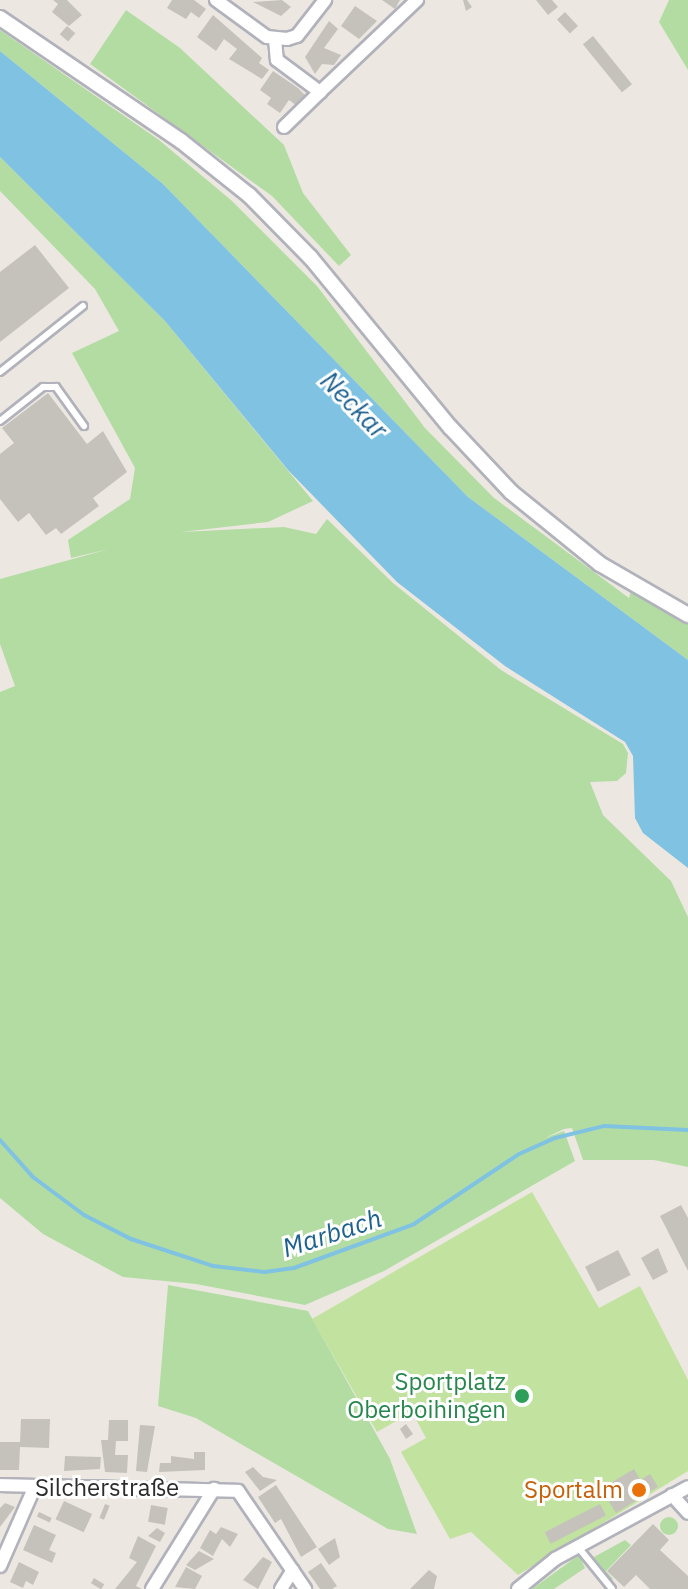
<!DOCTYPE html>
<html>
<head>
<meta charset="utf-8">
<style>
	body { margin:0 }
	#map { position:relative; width:688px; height:1589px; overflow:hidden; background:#ece8e1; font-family:"IBM Plex Sans",sans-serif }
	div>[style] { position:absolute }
	.green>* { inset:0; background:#b3dca3 }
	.round { border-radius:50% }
	.pitch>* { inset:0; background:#c2e2a0 }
	.water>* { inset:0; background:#80c2e2 }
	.stream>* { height:4px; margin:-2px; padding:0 2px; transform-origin:2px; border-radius:2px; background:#80c2e2 }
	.building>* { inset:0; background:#c5c2bc; transform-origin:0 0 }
	.roads { filter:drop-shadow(2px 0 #b1b2bb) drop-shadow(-2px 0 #b1b2bb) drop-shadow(0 2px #b1b2bb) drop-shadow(0 -2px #b1b2bb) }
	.service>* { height:6px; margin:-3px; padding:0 3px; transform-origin:3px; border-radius:3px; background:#fff }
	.minor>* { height:12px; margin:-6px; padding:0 6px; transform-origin:6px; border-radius:6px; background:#fff }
	.tertiary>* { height:14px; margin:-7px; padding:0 7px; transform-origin:7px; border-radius:7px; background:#fff }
	.dots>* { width:22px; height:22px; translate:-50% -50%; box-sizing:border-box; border:4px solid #fff; border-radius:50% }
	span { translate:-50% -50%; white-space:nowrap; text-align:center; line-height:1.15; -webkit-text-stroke:6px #fff; paint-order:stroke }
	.leisure-label { font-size:24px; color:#27864d }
	.right { translate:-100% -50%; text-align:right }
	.street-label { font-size:24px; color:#2c2c2c }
	.food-label { font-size:24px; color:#c56008 }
	.water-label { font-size:26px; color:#1d6190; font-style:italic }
</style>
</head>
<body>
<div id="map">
	<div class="green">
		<div style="clip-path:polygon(669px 0,688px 0,688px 70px,659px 22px)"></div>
		<div style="clip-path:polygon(126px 10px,180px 48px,284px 145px,303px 193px,351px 255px,339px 266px,272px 196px,90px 64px)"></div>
		<div style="clip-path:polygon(0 30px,159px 140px,231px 200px,317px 286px,425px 428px,494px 498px,629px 598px,631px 591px,688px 621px,688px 660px,468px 497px,163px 184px,0 51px)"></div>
		<div style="clip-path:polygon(0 157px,165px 321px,313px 501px,268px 522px,181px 532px,284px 527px,316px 534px,327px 519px,393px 583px,501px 670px,623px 744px,628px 753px,626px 773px,617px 781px,590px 782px,603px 815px,671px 881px,688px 917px,688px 1167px,654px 1160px,583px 1160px,572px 1128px,564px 1129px,545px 1138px,564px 1131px,575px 1161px,384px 1271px,305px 1305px,196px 1284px,123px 1277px,43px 1234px,0 1198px,0 692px,15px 686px,0 644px,0 579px,109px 549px,71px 558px,68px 540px,130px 499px,135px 468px,72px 353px,119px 331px,95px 289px,0 191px)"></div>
		<div style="clip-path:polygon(168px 1285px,308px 1311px,390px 1459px,417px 1534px,388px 1529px,196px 1418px,158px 1406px)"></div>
		<div class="round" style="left:660px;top:1517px;width:18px;height:18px"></div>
		<div style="clip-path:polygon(625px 1540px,631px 1545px,606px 1571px,613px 1579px,610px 1582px,585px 1551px,594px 1557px)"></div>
		<div style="clip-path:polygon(579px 1555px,585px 1568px,554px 1589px,532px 1589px)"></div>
	</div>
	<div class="pitch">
		<div style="clip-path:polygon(532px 1192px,599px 1308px,640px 1286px,688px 1380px,688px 1471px,518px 1575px,471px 1532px,450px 1539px,401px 1452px,426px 1438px,412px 1412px,377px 1432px,312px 1319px)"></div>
	</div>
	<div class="water">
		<div style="clip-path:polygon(0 51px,163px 184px,468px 497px,688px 660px,688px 868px,643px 833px,635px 818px,633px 756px,625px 742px,505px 666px,397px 582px,288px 470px,165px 321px,0 157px)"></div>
	</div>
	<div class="stream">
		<div style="left:0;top:1140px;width:50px;rotate:48.3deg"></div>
		<div style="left:33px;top:1177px;width:64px;rotate:36.7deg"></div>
		<div style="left:84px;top:1215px;width:53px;rotate:27.1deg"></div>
		<div style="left:131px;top:1239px;width:86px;rotate:18.2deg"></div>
		<div style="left:213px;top:1266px;width:52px;rotate:6.6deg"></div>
		<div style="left:265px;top:1272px;width:29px;rotate:-8deg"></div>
		<div style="left:294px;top:1268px;width:128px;rotate:-20.1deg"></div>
		<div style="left:414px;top:1224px;width:126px;rotate:-33.7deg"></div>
		<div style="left:519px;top:1154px;width:39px;rotate:-24deg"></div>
		<div style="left:555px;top:1138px;width:50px;rotate:-13.8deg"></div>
		<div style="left:604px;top:1126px;width:84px;rotate:2.7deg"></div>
	</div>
	<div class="building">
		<div style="clip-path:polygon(53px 0,67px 0,82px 15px,69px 26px,52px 12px,58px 4px)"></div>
		<div style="clip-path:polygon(172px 0,194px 0,206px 9px,199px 18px,191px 12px,186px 19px,167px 8px)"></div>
		<div style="clip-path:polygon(282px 0,291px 7px,281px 16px,253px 2px)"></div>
		<div style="clip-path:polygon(382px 0,400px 0,395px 9px)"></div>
		<div style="clip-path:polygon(463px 0,467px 0,472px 7px,466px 11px)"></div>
		<div style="clip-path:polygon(536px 0,552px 0,558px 7px,548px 15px)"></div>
		<div style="clip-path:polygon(355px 6px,377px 21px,359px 39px,341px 26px)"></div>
		<div style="left:565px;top:12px;width:19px;height:11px;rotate:47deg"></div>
		<div style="clip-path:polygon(213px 15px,262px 58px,259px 63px,269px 70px,262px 79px,229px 59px,237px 49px,224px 39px,216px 51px,197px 37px)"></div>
		<div style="clip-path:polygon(329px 21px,338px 29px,324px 48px,341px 55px,334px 65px,322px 64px,315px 74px,305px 57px)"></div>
		<div style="left:67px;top:26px;width:11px;height:11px;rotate:41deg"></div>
		<div style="left:593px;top:36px;width:62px;height:13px;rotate:51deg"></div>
		<div style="clip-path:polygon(273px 71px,298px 88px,307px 97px,297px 106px,289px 100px,280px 113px,267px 104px,271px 98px,260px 90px)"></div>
		<div style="clip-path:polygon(35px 245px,69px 288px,0 342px,0 272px)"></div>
		<div style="clip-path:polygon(48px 393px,87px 444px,103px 431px,127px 472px,93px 498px,99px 506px,61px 534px,56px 528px,46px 535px,29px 513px,18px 522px,0 499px,0 454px,14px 443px,2px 428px)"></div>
		<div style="clip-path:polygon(681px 1205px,688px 1218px,688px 1271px,660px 1216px)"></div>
		<div style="clip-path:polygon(658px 1248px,668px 1272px,653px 1280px,641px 1258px)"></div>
		<div style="left:618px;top:1250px;width:28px;height:37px;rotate:63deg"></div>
		<div style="clip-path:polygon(21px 1419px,50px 1419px,49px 1448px,20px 1447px,19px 1470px,0 1470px,0 1442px,20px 1442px)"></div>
		<div style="clip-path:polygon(109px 1420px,128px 1420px,128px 1441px,116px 1441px,115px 1455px,128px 1455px,127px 1473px,105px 1472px,101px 1440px,108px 1440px)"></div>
		<div style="clip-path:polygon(406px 1424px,413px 1434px,406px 1439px,400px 1429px)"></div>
		<div style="clip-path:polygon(140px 1425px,155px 1426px,147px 1472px,136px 1471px)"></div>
		<div style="clip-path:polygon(194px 1452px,205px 1452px,205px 1470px,159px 1472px,160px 1463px,171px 1463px,171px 1456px,194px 1459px)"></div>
		<div style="clip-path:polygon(65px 1456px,101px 1457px,100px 1469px,64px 1471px)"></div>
		<div style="clip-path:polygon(253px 1467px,263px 1477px,277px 1480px,260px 1491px,245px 1472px)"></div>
		<div style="clip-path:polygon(634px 1469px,648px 1493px,616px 1513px,609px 1502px,617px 1497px,609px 1484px)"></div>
		<div style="left:650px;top:1474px;width:15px;height:9px;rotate:58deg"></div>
		<div style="clip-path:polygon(276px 1485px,317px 1547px,301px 1557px,281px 1519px,275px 1523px,258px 1497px)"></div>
		<div style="left:64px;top:1501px;width:31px;height:20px;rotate:25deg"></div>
		<div style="clip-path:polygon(5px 1503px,15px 1507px,0 1527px,0 1508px)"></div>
		<div style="left:105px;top:1504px;width:5px;height:15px;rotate:22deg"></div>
		<div style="left:600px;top:1504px;width:13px;height:62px;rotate:63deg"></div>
		<div style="left:151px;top:1505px;width:17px;height:17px;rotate:10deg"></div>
		<div style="left:39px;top:1512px;width:14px;height:5px;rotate:25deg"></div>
		<div style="clip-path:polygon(653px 1524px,669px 1540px,660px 1550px,688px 1576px,688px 1589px,650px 1589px,636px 1575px,624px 1587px,607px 1571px)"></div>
		<div style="clip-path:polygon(34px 1525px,56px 1535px,49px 1550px,56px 1553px,52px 1563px,23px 1550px)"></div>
		<div style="clip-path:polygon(221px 1527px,238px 1534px,230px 1547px,222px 1539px,213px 1556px,200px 1548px,210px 1530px,216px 1534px)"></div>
		<div style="clip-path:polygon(157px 1528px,165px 1533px,160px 1542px,148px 1536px)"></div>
		<div style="clip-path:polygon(138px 1536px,156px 1546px,136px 1586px,142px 1589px,115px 1589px,137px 1562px,129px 1558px)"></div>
		<div style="clip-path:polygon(335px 1538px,340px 1557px,329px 1565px,318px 1549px)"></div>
		<div style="clip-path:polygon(199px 1551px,214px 1559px,195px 1570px,186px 1565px)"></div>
		<div style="clip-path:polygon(263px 1557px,272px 1562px,258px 1589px,243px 1580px)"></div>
		<div style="clip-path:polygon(19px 1562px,39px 1572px,33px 1585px,26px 1581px,23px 1588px,10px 1582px)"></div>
		<div style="clip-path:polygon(321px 1563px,337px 1586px,332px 1589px,320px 1589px,308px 1572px)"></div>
		<div style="clip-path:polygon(186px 1567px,202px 1576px,195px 1589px,175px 1587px)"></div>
		<div style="clip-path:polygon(429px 1570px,437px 1576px,434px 1589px,410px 1589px)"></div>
		<div style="left:94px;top:1578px;width:12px;height:6px;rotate:31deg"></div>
	</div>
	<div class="roads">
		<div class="service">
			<div style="left:0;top:372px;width:106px;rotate:-38.5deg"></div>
			<div style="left:0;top:421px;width:55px;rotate:-38.3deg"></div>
			<div style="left:43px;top:387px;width:13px"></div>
			<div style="left:56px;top:387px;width:48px;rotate:54.3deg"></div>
			<div style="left:578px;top:1547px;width:54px;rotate:51deg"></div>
		</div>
		<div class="minor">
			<div style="left:216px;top:0;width:63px;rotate:36deg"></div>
			<div style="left:267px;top:37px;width:20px;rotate:6deg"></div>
			<div style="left:287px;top:39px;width:10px;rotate:-17deg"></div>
			<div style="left:297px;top:36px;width:46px;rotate:-52.1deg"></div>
			<div style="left:275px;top:39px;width:21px;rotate:85deg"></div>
			<div style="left:277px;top:60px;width:54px;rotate:36.7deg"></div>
			<div style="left:320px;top:92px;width:134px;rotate:-43.5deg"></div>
			<div style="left:284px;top:127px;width:50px;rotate:-44.2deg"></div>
			<div style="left:0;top:1485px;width:238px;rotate:1.4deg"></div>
			<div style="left:238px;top:1491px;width:119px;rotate:55.6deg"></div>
			<div style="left:672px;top:1495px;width:24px;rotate:48deg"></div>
			<div style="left:0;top:1566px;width:85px;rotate:-66.4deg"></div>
			<div style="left:152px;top:1589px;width:118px;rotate:-58.2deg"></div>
			<div style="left:281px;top:1589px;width:22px;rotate:-58deg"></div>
			<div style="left:518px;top:1589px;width:48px;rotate:-39deg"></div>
			<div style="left:555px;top:1559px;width:151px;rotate:-28.4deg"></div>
		</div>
		<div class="tertiary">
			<div style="left:0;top:18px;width:219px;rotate:34.2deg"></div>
			<div style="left:181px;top:141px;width:87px;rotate:38.5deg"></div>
			<div style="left:249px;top:195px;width:88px;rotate:45.5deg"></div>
			<div style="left:311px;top:258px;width:219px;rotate:50.6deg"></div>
			<div style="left:450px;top:427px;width:89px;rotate:46.8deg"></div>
			<div style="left:511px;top:492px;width:114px;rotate:39deg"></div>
			<div style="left:600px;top:564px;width:102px;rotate:30.1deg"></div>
		</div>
	</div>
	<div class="dots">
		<div style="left:522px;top:1396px;background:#2e9e5b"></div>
		<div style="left:639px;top:1490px;background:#e8710a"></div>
	</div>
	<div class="leisure-label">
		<span class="right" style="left:506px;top:1396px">Sportplatz<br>Oberboihingen</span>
	</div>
	<div class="street-label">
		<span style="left:107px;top:1488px">Silcherstraße</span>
	</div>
	<div class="food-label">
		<span class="right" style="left:623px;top:1490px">Sportalm</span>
	</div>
	<div class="water-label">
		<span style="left:354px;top:405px;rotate:45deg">Neckar</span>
		<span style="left:332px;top:1233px;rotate:-18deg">Marbach</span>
	</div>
</div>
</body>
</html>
